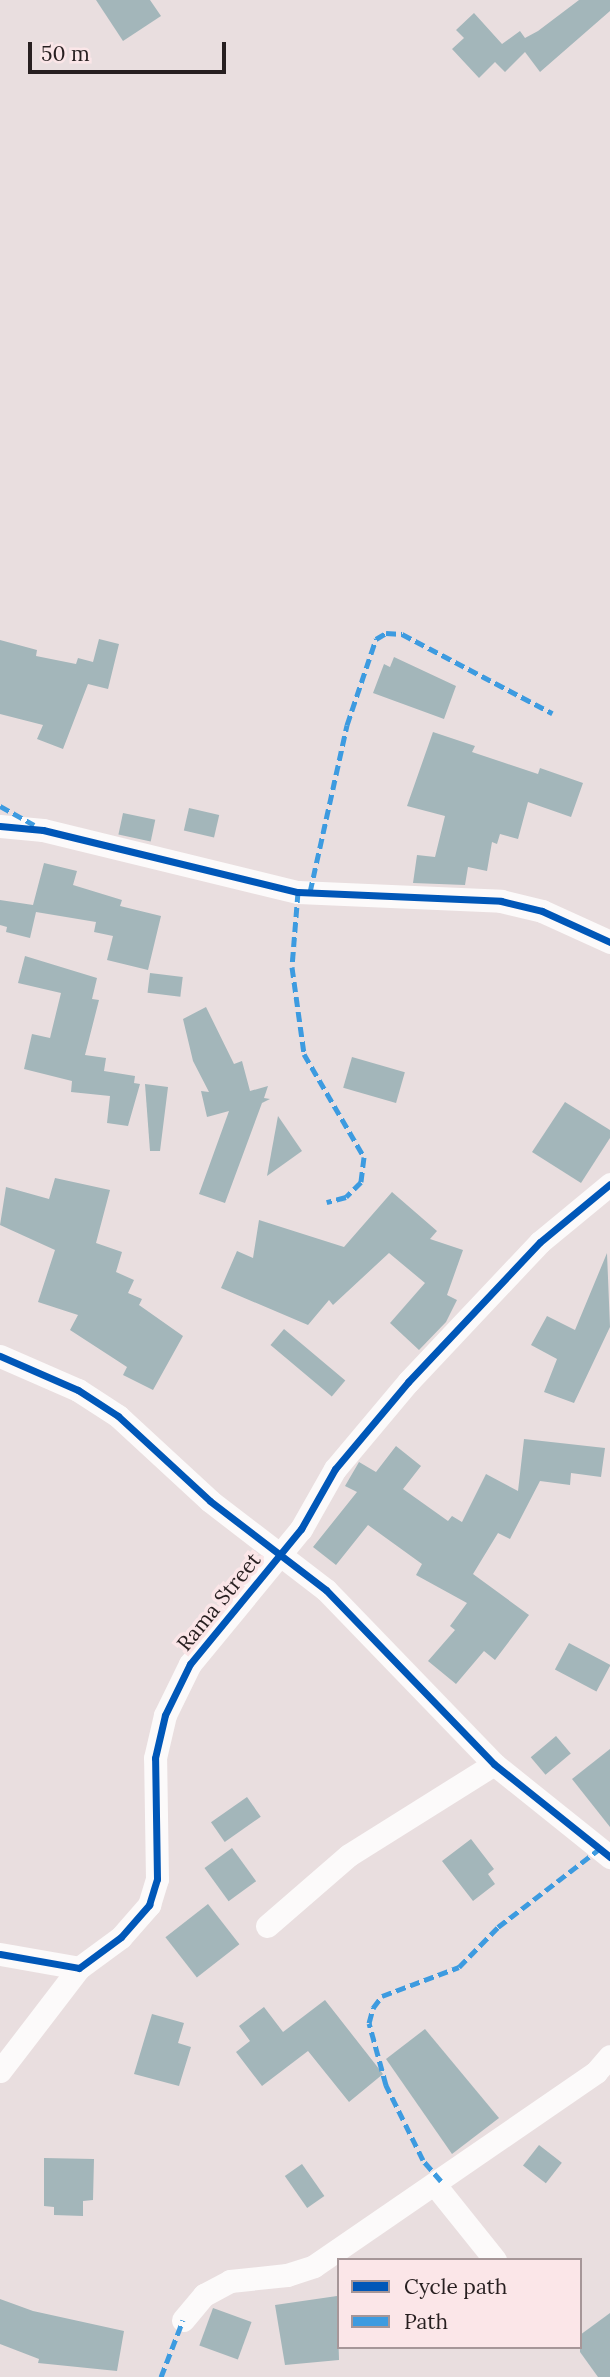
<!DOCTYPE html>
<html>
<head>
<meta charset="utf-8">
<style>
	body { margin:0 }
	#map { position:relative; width:610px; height:2377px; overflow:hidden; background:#e9dedf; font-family:Lora,serif }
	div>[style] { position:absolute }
	.building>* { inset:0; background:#a3b6ba; transform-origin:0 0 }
	.minor>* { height:23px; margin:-11.5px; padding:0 11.5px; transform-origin:11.5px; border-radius:11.5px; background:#fcfafa }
	.quiet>* { height:5px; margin-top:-2.5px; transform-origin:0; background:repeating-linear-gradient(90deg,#3d9be0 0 10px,transparent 0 15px) }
	.cycleway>* { height:7px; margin:-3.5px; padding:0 3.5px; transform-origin:3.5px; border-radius:3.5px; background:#0057b8 }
	span { translate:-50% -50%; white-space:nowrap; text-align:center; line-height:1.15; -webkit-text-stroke:7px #fbe6e8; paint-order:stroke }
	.street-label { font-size:21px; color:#271f20 }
	.legend { position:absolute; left:337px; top:2258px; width:245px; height:91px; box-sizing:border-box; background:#fbe6e8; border:2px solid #a69698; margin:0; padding:9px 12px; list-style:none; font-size:21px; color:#271f20 }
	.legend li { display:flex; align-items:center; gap:14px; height:35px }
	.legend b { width:35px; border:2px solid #a69698 }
	.scale { position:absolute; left:28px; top:42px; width:198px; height:32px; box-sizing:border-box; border:4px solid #271f20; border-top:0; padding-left:9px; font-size:21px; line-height:24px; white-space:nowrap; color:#271f20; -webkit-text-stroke:5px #fbe6e8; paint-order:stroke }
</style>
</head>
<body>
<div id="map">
	<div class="building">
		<div style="clip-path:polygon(96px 0,150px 0,161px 16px,123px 41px)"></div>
		<div style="clip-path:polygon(579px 0,610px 0,610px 11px,540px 72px,525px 52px,505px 72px,495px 62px,479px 78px,452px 49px,464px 38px,456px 30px,474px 13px,502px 44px,520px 31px,525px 38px,538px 31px)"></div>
		<div style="clip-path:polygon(99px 639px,119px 644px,108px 689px,88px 684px,63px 749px,37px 739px,43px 725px,0 714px,0 640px,37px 650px,36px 656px,76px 664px,78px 658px,93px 662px)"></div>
		<div style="clip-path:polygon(394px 657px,456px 686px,444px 719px,373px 693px,384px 664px,390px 667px)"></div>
		<div style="clip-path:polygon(433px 732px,475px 746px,472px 752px,538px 774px,540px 768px,583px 783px,571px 817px,528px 802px,518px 839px,500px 834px,497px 844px,492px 842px,487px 871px,468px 867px,465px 885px,413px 883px,417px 855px,435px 857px,445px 816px,407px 806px)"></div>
		<div style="left:189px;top:808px;width:31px;height:23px;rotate:13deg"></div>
		<div style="left:123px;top:813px;width:33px;height:22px;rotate:12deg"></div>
		<div style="clip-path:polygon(44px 863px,77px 871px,73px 885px,122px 900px,120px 906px,161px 916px,148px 970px,107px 960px,113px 936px,94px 932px,96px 922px,36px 912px,30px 938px,6px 932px,7px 927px,0 925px,0 900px,33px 905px)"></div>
		<div style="clip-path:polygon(25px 956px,97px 978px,92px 999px,99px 1000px,85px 1055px,106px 1058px,104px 1071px,135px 1076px,134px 1083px,140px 1084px,128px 1126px,107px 1123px,110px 1096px,71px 1092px,72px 1081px,24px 1069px,32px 1034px,50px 1038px,61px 993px,18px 983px)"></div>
		<div style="left:150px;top:973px;width:33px;height:20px;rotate:7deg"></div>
		<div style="clip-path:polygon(206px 1007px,234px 1064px,242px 1061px,250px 1091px,268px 1086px,264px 1098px,270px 1099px,262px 1103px,225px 1203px,199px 1194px,229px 1111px,207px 1117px,201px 1091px,209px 1092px,193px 1061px,183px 1019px)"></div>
		<div style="left:352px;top:1057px;width:55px;height:32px;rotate:16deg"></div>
		<div style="clip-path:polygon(145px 1084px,168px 1087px,160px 1151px,150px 1151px)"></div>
		<div style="clip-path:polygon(565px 1102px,610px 1130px,610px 1138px,581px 1183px,532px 1152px)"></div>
		<div style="clip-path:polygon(278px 1116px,302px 1151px,267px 1176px)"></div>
		<div style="clip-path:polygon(55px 1178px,110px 1190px,96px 1243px,122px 1252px,116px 1272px,134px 1280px,128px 1293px,142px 1299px,139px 1305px,183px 1336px,153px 1390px,123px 1375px,127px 1367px,70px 1330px,78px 1315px,38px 1302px,55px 1250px,0 1225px,6px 1187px,49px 1199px)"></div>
		<div style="clip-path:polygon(392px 1192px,437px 1231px,430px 1239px,463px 1250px,447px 1295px,457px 1300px,446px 1322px,419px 1350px,390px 1323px,425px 1283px,389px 1253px,333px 1305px,329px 1300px,308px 1325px,221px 1288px,237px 1251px,253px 1258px,259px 1220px,344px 1247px)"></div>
		<div style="clip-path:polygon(607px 1253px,610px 1327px,574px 1403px,544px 1392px,557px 1359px,531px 1345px,547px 1316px,575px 1330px)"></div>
		<div style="left:284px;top:1329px;width:80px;height:21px;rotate:40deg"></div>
		<div style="clip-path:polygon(524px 1439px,605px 1448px,601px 1477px,571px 1473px,570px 1485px,540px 1481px,510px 1539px,498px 1533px,473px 1574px,529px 1615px,495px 1660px,484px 1651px,456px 1684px,428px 1661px,455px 1630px,450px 1626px,467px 1603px,416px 1575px,422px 1564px,368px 1525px,336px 1565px,313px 1547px,357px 1492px,345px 1486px,359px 1462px,376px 1472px,396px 1446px,421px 1466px,403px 1489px,448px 1521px,452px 1516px,462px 1522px,486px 1474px,518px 1491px)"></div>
		<div style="left:569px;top:1643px;width:47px;height:30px;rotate:28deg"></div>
		<div style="left:556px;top:1736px;width:23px;height:33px;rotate:50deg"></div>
		<div style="clip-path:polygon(610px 1749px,610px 1827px,572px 1779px)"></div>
		<div style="left:247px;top:1797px;width:24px;height:44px;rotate:55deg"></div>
		<div style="clip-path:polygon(471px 1839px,494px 1869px,488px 1874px,495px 1884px,473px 1901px,442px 1861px)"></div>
		<div style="left:232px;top:1848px;width:41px;height:34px;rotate:54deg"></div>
		<div style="left:208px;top:1904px;width:51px;height:54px;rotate:52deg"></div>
		<div style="clip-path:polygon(325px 2000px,383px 2074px,349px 2102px,308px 2051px,262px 2086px,236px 2052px,250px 2041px,239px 2026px,264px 2007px,283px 2032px)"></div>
		<div style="clip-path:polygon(152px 2014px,184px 2023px,178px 2043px,191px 2047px,179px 2086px,134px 2074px)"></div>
		<div style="clip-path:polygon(425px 2029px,499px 2118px,452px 2154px,386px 2059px)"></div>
		<div style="left:539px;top:2145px;width:29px;height:26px;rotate:38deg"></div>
		<div style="clip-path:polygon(44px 2158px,94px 2159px,93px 2200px,83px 2201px,83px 2216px,54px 2215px,54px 2207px,44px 2206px)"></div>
		<div style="left:302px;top:2164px;width:39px;height:21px;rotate:55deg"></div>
		<div style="clip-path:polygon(337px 2296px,339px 2360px,285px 2365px,275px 2305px)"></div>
		<div style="clip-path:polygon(0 2299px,33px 2311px,124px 2331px,117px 2371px,38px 2363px,39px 2359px,0 2344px)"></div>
		<div style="left:213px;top:2308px;width:41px;height:40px;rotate:20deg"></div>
		<div style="clip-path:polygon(610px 2313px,610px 2377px,598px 2377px,580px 2352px,580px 2335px)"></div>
	</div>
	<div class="minor">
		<div style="left:0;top:826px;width:43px;rotate:5.3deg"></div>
		<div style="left:43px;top:830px;width:262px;rotate:13.7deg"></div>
		<div style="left:298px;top:892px;width:203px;rotate:2.5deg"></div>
		<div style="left:501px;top:901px;width:42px;rotate:13.7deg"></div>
		<div style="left:542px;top:911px;width:75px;rotate:24.5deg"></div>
		<div style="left:0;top:1356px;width:85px;rotate:23.6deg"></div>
		<div style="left:78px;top:1390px;width:48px;rotate:33deg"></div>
		<div style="left:118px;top:1416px;width:125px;rotate:42.7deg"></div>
		<div style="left:210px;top:1501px;width:146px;rotate:37.5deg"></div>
		<div style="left:326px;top:1590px;width:242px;rotate:46deg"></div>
		<div style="left:494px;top:1764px;width:149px;rotate:38.7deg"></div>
		<div style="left:267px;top:1926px;width:108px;rotate:-40.9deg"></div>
		<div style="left:349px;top:1855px;width:171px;rotate:-32.1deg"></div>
		<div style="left:0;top:1954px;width:80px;rotate:10deg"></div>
		<div style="left:79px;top:1968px;width:52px;rotate:-36.4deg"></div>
		<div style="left:121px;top:1937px;width:43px;rotate:-48.8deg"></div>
		<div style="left:149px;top:1905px;width:27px;rotate:-73deg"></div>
		<div style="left:157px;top:1879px;width:121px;rotate:-90.9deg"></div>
		<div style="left:155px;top:1758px;width:44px;rotate:-76.9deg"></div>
		<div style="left:165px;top:1715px;width:57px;rotate:-63.9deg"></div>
		<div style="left:190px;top:1664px;width:175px;rotate:-50.6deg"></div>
		<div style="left:301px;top:1529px;width:69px;rotate:-60.5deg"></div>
		<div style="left:335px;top:1469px;width:114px;rotate:-50deg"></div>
		<div style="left:408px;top:1382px;width:192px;rotate:-46.7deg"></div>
		<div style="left:540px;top:1242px;width:91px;rotate:-39.6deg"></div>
		<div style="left:0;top:2071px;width:130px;rotate:-52.5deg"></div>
		<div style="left:435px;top:2185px;width:96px;rotate:51.3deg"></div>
		<div style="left:183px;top:2320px;width:33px;rotate:-50deg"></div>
		<div style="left:204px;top:2295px;width:30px;rotate:-28deg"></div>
		<div style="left:230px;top:2281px;width:57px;rotate:-6deg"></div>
		<div style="left:287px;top:2275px;width:28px;rotate:-18deg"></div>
		<div style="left:314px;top:2266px;width:342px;rotate:-34.5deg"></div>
		<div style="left:596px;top:2072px;width:21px;rotate:-49deg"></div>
	</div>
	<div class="quiet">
		<div style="left:0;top:806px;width:39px;rotate:29deg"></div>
		<div style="left:298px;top:892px;width:75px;rotate:94.6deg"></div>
		<div style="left:292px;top:967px;width:88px;rotate:82.1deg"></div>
		<div style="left:304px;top:1054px;width:119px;rotate:59.8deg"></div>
		<div style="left:364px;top:1157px;width:25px;rotate:97deg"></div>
		<div style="left:361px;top:1182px;width:21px;rotate:135deg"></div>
		<div style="left:346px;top:1197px;width:20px;rotate:165deg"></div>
		<div style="left:310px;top:892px;width:171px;rotate:-77.5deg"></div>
		<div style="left:347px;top:725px;width:91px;rotate:-71.4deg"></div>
		<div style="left:376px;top:639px;width:12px;rotate:-31deg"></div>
		<div style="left:386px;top:633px;width:16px;rotate:4deg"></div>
		<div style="left:402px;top:634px;width:170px;rotate:27.8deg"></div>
		<div style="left:441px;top:2181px;width:28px;rotate:-131deg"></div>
		<div style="left:423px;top:2160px;width:84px;rotate:-116.3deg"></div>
		<div style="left:386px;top:2085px;width:64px;rotate:-105.3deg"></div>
		<div style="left:369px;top:2023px;width:16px;rotate:-75deg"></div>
		<div style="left:373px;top:2008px;width:15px;rotate:-53deg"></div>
		<div style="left:382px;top:1996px;width:82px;rotate:-20.6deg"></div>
		<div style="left:459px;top:1967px;width:56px;rotate:-45.7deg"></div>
		<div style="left:498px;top:1927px;width:126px;rotate:-37.6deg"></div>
		<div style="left:161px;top:2377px;width:61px;rotate:-68.9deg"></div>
	</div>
	<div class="cycleway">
		<div style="left:0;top:826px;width:43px;rotate:5.3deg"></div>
		<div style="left:43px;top:830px;width:262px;rotate:13.7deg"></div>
		<div style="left:298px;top:892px;width:203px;rotate:2.5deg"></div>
		<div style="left:501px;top:901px;width:42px;rotate:13.7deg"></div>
		<div style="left:542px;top:911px;width:75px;rotate:24.5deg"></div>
		<div style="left:0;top:1356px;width:85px;rotate:23.6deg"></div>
		<div style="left:78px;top:1390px;width:48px;rotate:33deg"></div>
		<div style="left:118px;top:1416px;width:125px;rotate:42.7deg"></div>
		<div style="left:210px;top:1501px;width:146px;rotate:37.5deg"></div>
		<div style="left:326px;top:1590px;width:242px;rotate:46deg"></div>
		<div style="left:494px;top:1764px;width:149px;rotate:38.7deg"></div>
		<div style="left:0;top:1954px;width:80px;rotate:10deg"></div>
		<div style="left:79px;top:1968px;width:52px;rotate:-36.4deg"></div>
		<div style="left:121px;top:1937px;width:43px;rotate:-48.8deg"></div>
		<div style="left:149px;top:1905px;width:27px;rotate:-73deg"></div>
		<div style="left:157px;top:1879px;width:121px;rotate:-90.9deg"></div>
		<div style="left:155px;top:1758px;width:44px;rotate:-76.9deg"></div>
		<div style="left:165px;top:1715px;width:57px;rotate:-63.9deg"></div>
		<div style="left:190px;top:1664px;width:175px;rotate:-50.6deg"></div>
		<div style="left:301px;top:1529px;width:69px;rotate:-60.5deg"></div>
		<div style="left:335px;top:1469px;width:114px;rotate:-50deg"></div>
		<div style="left:408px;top:1382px;width:192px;rotate:-46.7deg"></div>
		<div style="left:540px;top:1242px;width:91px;rotate:-39.6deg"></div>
	</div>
	<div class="street-label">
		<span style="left:219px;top:1602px;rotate:-51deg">Rama Street</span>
	</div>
	<ul class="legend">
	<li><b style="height:9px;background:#0057b8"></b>Cycle path</li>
	<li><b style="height:9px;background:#3d9be0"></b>Path</li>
	</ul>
	<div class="scale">50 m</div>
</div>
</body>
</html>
